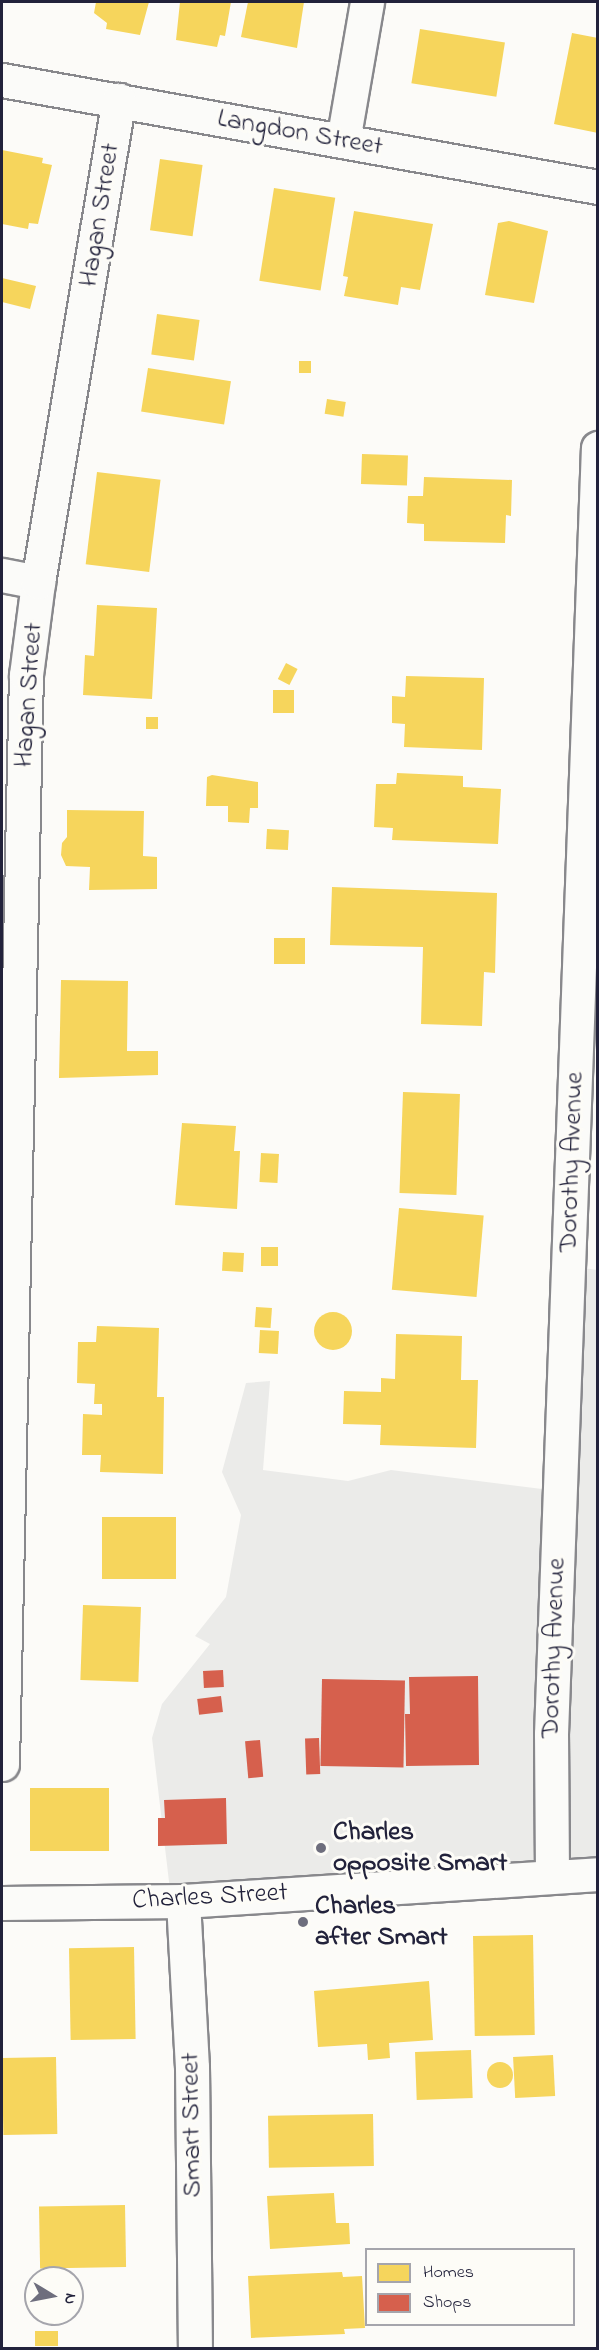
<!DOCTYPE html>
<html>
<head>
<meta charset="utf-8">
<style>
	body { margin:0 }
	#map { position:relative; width:599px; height:2350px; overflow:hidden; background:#fcfbf8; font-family:"Indie Flower",sans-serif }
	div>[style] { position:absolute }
	.built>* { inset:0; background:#ebebe9 }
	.homes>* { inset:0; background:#f6d55c; transform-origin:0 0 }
	.round { border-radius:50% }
	.shops>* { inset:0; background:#d6604d; transform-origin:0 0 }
	.roads { filter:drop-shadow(2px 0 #88888c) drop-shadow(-2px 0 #88888c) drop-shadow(0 2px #88888c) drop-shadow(0 -2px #88888c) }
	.street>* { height:33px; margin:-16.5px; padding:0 16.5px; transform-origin:16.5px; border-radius:16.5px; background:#fbfbf9 }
	.primary>* { height:33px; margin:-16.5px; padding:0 16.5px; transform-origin:16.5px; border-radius:16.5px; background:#fbfbf9 }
	.dots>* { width:16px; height:16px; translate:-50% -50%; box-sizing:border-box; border:3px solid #fdfcf7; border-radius:50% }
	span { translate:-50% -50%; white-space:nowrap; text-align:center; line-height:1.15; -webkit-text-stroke:6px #fdfcf7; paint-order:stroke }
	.street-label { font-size:27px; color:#22223b }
	.poi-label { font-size:27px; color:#22223b; font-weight:700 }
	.left { translate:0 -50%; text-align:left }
	.frame { position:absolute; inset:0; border:3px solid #22223b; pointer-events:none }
	.legend { position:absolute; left:365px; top:2248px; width:210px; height:78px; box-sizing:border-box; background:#fdfcf7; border:2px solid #a5a5ac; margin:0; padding:8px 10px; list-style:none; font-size:18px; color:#22223b }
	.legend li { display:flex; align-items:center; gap:12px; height:30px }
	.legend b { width:30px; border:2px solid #a5a5ac }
	.north { position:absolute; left:24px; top:2266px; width:60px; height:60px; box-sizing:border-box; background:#fdfcf7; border:2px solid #a5a5ac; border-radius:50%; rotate:100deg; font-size:16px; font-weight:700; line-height:24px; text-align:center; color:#22223b }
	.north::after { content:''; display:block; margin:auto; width:21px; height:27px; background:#6e6e7d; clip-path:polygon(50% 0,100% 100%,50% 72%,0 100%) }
</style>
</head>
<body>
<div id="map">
	<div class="built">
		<div style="clip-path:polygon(563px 1265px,597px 1270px,597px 1878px,170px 1890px,152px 1738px,162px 1704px,210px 1644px,195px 1636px,226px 1597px,241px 1515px,222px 1472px,246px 1383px,270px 1381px,263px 1470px,348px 1481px,391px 1470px,542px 1489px)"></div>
	</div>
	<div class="homes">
		<div style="clip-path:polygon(96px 2px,149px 2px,140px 35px,106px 29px,107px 23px,94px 13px)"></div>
		<div style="clip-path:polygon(180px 2px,231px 2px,225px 36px,220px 35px,217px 47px,176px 40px)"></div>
		<div style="clip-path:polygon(248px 2px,304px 2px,297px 48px,241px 37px)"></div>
		<div style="left:420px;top:29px;width:86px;height:55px;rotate:9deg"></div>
		<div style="clip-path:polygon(572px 33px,598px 38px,598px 133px,554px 124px)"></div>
		<div style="clip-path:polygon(2px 150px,43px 158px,42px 163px,52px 165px,38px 224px,29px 223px,28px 229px,2px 224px)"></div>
		<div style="left:160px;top:159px;width:43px;height:72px;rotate:8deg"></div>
		<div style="left:274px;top:188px;width:62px;height:94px;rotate:9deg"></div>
		<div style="clip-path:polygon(354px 211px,433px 224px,420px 290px,401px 287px,398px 305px,344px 296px,348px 277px,343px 276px)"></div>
		<div style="clip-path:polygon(509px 221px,548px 231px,534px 303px,485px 295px,498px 223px)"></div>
		<div style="clip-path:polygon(2px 278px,36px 286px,30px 309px,2px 302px)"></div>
		<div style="left:157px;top:314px;width:43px;height:41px;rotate:8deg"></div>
		<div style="left:299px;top:361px;width:12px;height:12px"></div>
		<div style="left:148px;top:368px;width:84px;height:44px;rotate:9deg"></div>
		<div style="left:327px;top:399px;width:19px;height:15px;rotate:9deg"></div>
		<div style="left:362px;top:454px;width:46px;height:30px;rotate:2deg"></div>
		<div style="left:97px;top:472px;width:64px;height:93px;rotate:7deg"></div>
		<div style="clip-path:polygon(424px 477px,512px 480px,511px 516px,506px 515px,505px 543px,424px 541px,424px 524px,407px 523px,408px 496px,423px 496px)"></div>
		<div style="clip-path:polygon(97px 605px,157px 608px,152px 699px,83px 695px,85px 655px,94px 656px)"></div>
		<div style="left:286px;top:663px;width:13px;height:18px;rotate:27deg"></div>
		<div style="clip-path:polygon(406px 676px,484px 678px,482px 750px,404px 747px,405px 724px,392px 723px,392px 696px,405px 697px)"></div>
		<div style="left:273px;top:690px;width:21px;height:23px"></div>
		<div style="left:158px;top:717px;width:12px;height:12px;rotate:90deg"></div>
		<div style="clip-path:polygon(397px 773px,463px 776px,463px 787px,501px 789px,498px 844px,392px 840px,393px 828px,374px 827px,376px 784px,396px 784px)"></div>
		<div style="clip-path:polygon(212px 775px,258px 782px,258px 808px,250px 808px,249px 823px,228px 822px,228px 806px,206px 806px,207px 777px)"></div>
		<div style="clip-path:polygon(67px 810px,144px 811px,143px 856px,157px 857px,157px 889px,89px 890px,90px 867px,66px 866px,61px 855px,62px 843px,67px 837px)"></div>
		<div style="left:267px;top:829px;width:22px;height:20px;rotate:3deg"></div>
		<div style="clip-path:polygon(332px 887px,497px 893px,495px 973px,484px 972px,482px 1026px,421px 1024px,423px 947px,330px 945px)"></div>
		<div style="left:274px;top:938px;width:31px;height:26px"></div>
		<div style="clip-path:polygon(61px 980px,128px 981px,127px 1051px,158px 1051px,158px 1075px,59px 1078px)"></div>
		<div style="left:403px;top:1092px;width:57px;height:101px;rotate:2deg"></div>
		<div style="clip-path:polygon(182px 1123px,236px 1126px,234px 1151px,240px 1151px,237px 1209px,175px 1205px)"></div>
		<div style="left:261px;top:1153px;width:18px;height:29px;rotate:3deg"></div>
		<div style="left:399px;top:1208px;width:85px;height:82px;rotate:5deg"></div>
		<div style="left:261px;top:1247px;width:17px;height:19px"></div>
		<div style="left:244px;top:1253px;width:19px;height:21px;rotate:93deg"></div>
		<div style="left:256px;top:1307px;width:16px;height:20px;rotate:4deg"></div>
		<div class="round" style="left:314px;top:1312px;width:38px;height:38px"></div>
		<div style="clip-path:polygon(97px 1326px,159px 1328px,157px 1397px,164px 1397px,163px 1474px,100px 1472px,101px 1455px,82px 1455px,83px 1414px,102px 1415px,102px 1404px,94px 1404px,95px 1384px,77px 1383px,78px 1342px,96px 1342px)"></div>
		<div style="left:260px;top:1330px;width:19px;height:23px;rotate:3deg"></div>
		<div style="clip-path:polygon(396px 1334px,462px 1336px,461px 1380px,478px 1380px,476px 1448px,380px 1445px,381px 1425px,343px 1424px,344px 1391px,381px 1392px,381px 1378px,395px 1379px)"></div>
		<div style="left:102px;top:1517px;width:74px;height:62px"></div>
		<div style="left:83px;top:1605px;width:58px;height:75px;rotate:2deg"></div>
		<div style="left:30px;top:1788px;width:79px;height:63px"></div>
		<div style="left:533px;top:1935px;width:100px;height:60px;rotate:89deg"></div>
		<div style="left:134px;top:1947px;width:92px;height:65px;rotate:89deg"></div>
		<div style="clip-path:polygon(429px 1981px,433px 2040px,389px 2043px,390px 2058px,368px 2060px,367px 2044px,318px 2047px,314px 1991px)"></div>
		<div style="left:471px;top:2050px;width:48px;height:56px;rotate:88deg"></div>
		<div style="left:553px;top:2055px;width:41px;height:40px;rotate:87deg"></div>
		<div style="left:56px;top:2057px;width:77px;height:54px;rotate:89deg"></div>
		<div class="round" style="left:487px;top:2062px;width:26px;height:26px"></div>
		<div style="left:373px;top:2114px;width:52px;height:105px;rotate:89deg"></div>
		<div style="clip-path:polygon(334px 2193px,336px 2223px,349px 2223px,350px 2244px,270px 2249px,267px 2196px)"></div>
		<div style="left:125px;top:2205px;width:62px;height:86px;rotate:89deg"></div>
		<div style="clip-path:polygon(342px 2272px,343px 2277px,362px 2276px,365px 2328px,344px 2329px,345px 2334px,251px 2338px,248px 2276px)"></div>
		<div style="left:35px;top:2331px;width:23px;height:15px"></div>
	</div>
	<div class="shops">
		<div style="left:223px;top:1670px;width:17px;height:20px;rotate:87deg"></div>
		<div style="clip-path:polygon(478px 1676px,479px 1765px,406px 1766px,405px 1714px,410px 1714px,409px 1677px)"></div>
		<div style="left:322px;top:1679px;width:83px;height:87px;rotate:1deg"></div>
		<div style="left:221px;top:1696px;width:16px;height:24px;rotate:83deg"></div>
		<div style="left:319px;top:1738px;width:36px;height:14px;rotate:88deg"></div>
		<div style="left:260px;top:1740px;width:37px;height:15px;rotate:85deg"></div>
		<div style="clip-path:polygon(226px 1798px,227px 1844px,158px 1846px,158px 1818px,165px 1818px,164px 1800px)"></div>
	</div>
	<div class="roads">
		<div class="street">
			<div style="left:2px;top:80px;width:606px;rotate:10.18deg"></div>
			<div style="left:343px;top:141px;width:141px;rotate:-80.2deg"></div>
			<div style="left:2px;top:575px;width:37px;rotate:11deg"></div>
			<div style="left:2px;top:1764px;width:1089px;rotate:-88.74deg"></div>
			<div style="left:26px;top:675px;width:94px;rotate:-82.6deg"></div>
			<div style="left:38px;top:582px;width:489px;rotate:-80.5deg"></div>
			<div style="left:552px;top:1875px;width:141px;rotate:-90.4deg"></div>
			<div style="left:551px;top:1734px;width:1287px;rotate:-87.91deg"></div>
			<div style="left:183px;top:1901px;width:166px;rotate:86.9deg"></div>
			<div style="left:192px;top:2067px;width:281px;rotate:89.4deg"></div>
		</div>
		<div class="primary">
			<div style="left:2px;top:1903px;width:181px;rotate:-0.6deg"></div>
			<div style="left:183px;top:1901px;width:416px;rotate:-3.7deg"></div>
		</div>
	</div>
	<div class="dots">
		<div style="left:321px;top:1848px;background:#6e6e7d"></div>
		<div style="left:303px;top:1922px;background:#6e6e7d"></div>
	</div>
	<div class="street-label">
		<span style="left:300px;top:133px;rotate:10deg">Langdon Street</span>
		<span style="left:100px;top:215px;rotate:-81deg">Hagan Street</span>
		<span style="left:29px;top:695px;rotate:-86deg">Hagan Street</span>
		<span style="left:572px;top:1162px;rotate:-88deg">Dorothy Avenue</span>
		<span style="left:554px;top:1648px;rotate:-88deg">Dorothy Avenue</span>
		<span style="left:210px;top:1897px;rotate:-3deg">Charles Street</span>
		<span style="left:192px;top:2125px;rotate:-91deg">Smart Street</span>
	</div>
	<div class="poi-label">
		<span class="left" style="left:333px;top:1848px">Charles<br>opposite Smart</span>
		<span class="left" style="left:315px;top:1922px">Charles<br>after Smart</span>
	</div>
	<div class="frame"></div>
	<ul class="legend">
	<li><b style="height:16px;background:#f6d55c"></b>Homes</li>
	<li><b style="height:16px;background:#d6604d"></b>Shops</li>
	</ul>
	<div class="north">N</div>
</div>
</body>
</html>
